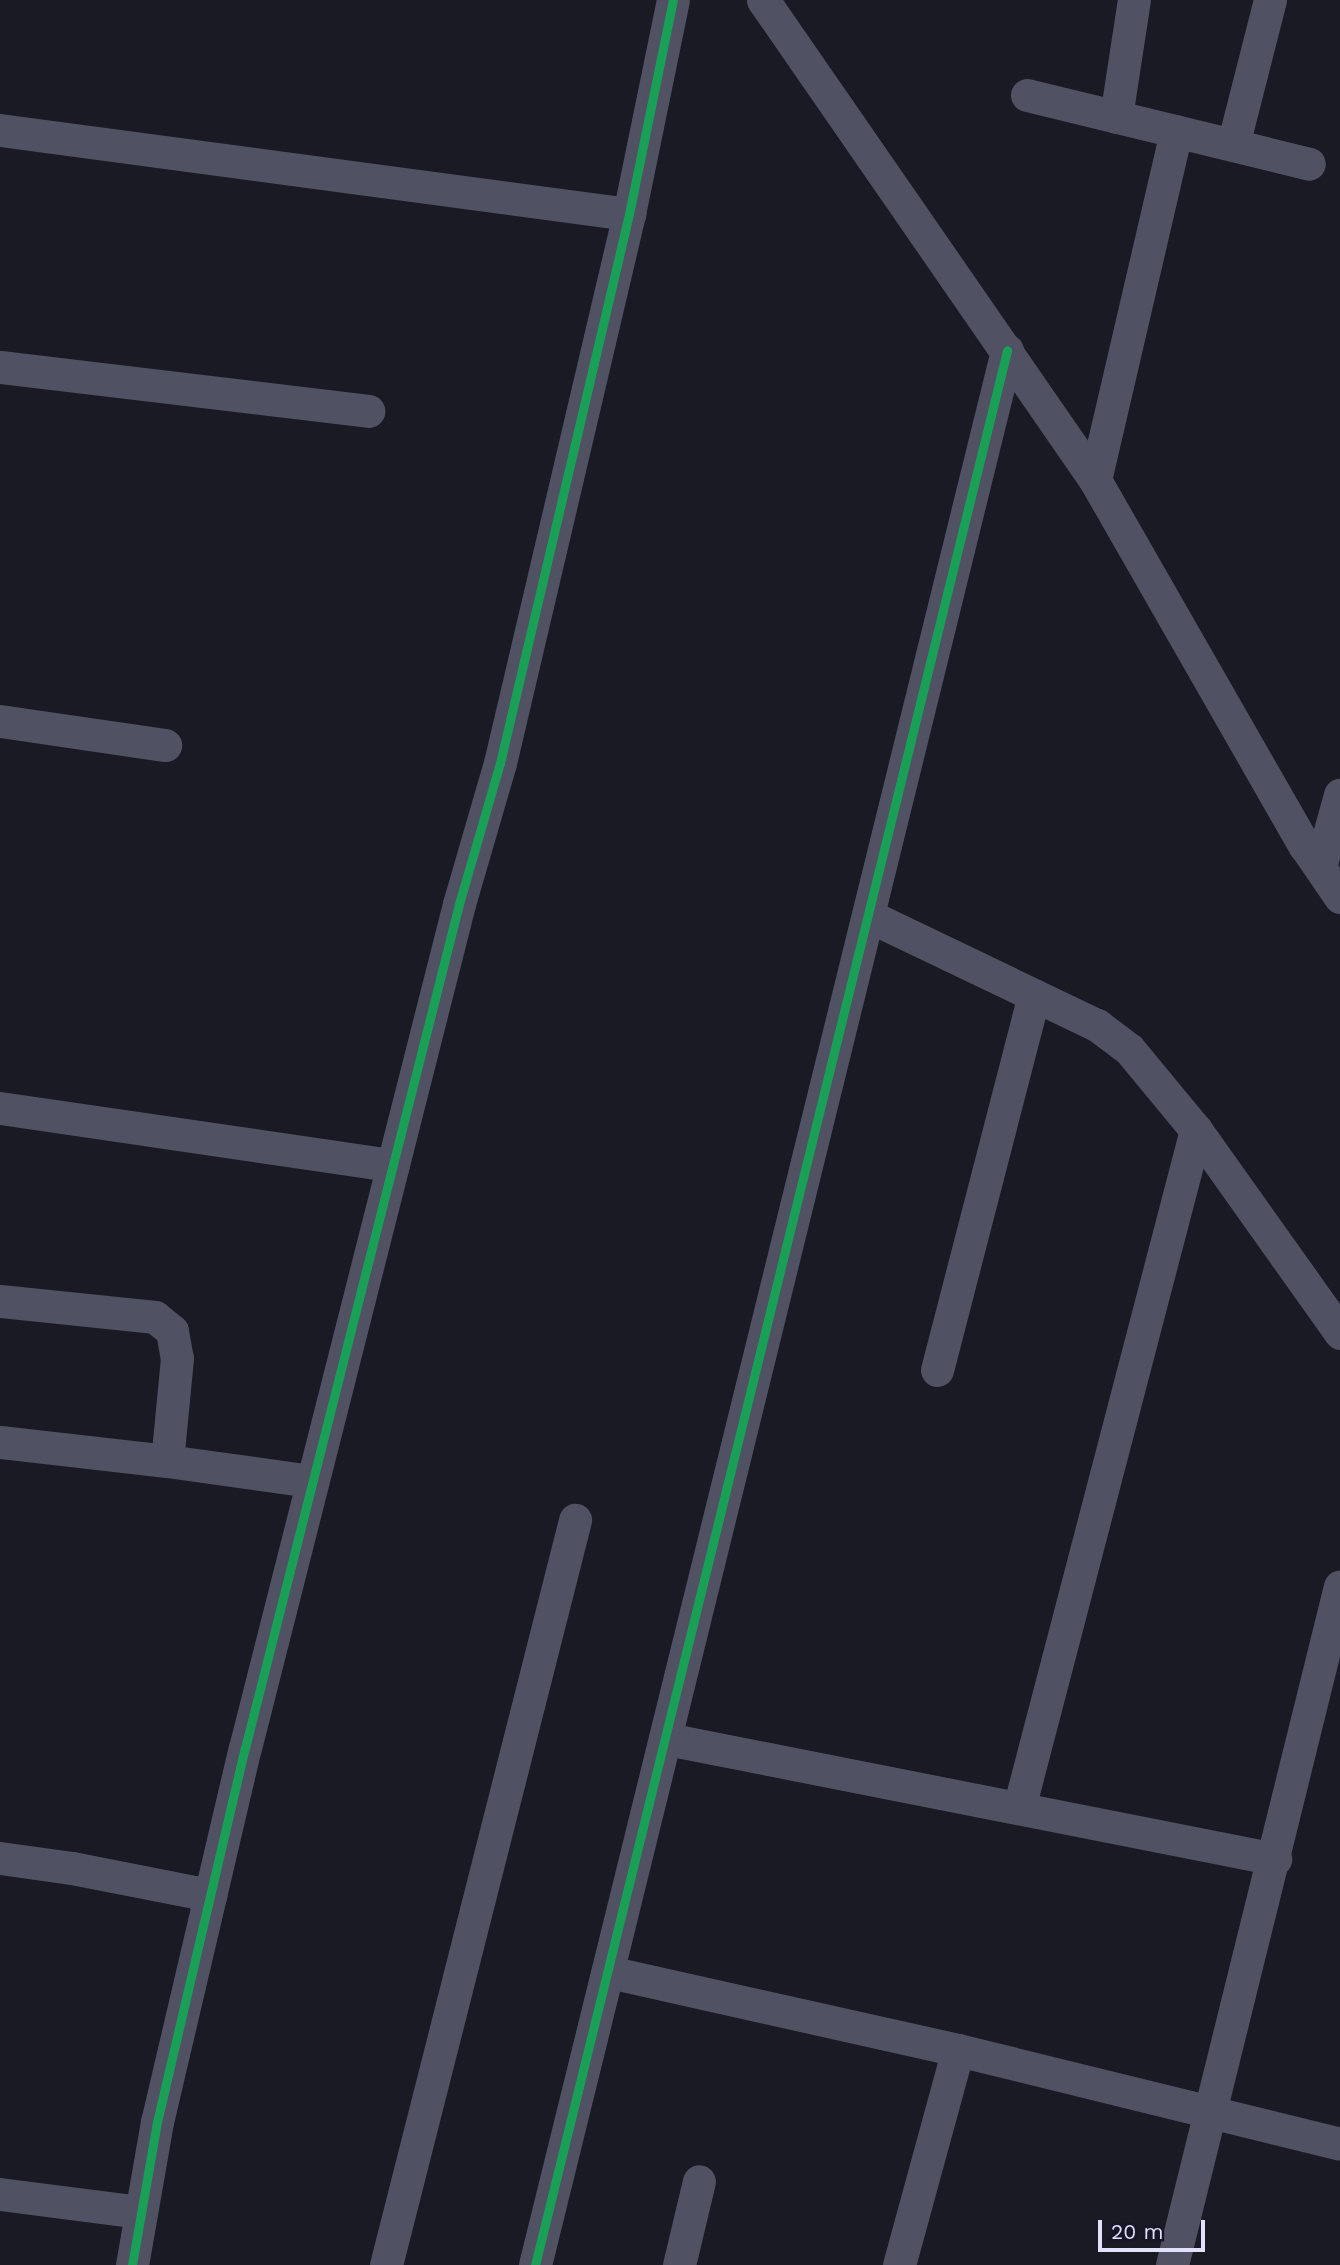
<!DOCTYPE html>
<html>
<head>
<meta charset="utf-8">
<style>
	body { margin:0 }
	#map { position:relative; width:1340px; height:2265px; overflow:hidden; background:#1a1a24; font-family:"Work Sans",sans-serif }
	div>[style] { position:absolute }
	.street>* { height:33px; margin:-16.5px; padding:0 16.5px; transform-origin:16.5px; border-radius:16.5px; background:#505163 }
	.cycleway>* { height:9px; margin:-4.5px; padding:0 4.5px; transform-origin:4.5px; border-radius:4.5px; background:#1a9f57 }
	span { translate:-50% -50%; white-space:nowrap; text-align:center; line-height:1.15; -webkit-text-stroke:5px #161529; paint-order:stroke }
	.scale { position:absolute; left:1098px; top:2220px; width:107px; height:32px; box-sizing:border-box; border:4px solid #e1e1fb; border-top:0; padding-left:9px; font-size:21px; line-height:24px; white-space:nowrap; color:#e1e1fb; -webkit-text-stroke:5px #161529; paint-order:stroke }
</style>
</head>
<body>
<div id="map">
	<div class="street">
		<div style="left:763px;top:0;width:584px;rotate:55.33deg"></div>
		<div style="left:1095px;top:480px;width:422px;rotate:60.2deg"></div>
		<div style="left:1305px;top:846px;width:62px;rotate:55.5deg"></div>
		<div style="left:1027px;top:95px;width:290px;rotate:13.7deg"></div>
		<div style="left:1116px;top:117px;width:118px;rotate:-81.3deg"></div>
		<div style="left:0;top:130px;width:635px;rotate:7.61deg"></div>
		<div style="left:1233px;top:145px;width:150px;rotate:-75.7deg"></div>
		<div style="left:0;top:367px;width:371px;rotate:6.8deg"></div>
		<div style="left:1095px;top:480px;width:358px;rotate:-76.9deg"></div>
		<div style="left:0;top:721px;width:167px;rotate:8.3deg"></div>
		<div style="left:1320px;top:867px;width:75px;rotate:-74.5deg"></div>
		<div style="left:869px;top:916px;width:253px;rotate:25.6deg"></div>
		<div style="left:1097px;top:1025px;width:40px;rotate:37deg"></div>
		<div style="left:1129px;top:1049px;width:105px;rotate:50.4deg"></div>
		<div style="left:1196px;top:1130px;width:249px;rotate:54.6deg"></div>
		<div style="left:0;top:1108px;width:397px;rotate:8.3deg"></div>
		<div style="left:0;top:1301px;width:156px;rotate:5.9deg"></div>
		<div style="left:155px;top:1317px;width:22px;rotate:39deg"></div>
		<div style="left:172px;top:1331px;width:27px;rotate:80deg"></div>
		<div style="left:177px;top:1358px;width:103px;rotate:95.5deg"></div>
		<div style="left:167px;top:1461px;width:168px;rotate:-173.5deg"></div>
		<div style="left:937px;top:1370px;width:387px;rotate:-75.5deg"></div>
		<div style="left:167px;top:1461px;width:146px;rotate:7.9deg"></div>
		<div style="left:667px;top:1739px;width:620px;rotate:11.16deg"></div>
		<div style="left:1019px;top:1808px;width:701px;rotate:-75.37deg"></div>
		<div style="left:0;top:1858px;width:73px;rotate:7.9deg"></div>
		<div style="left:72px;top:1868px;width:141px;rotate:11.1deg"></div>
		<div style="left:609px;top:1972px;width:358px;rotate:12.6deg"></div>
		<div style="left:958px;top:2050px;width:393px;rotate:13.8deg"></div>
		<div style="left:0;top:2194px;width:142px;rotate:7.3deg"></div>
		<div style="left:132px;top:2265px;width:145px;rotate:-80.1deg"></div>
		<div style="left:157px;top:2122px;width:384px;rotate:-76.8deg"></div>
		<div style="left:245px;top:1748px;width:871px;rotate:-75.77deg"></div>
		<div style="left:459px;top:904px;width:147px;rotate:-73.8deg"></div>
		<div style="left:500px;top:763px;width:564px;rotate:-76.78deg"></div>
		<div style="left:629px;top:214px;width:218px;rotate:-78.4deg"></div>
		<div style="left:386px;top:2265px;width:769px;rotate:-75.76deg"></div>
		<div style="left:535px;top:2265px;width:1972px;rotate:-76.15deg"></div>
		<div style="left:679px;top:2265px;width:86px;rotate:-76.6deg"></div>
		<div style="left:899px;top:2265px;width:223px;rotate:-74.7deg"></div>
		<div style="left:1172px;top:2265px;width:699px;rotate:-76.1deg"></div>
	</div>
	<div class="cycleway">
		<div style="left:132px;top:2265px;width:145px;rotate:-80.1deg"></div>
		<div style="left:157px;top:2122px;width:384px;rotate:-76.8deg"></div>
		<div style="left:245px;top:1748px;width:871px;rotate:-75.77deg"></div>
		<div style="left:459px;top:904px;width:147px;rotate:-73.8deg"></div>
		<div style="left:500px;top:763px;width:564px;rotate:-76.78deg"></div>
		<div style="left:629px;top:214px;width:218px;rotate:-78.4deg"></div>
		<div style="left:535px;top:2265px;width:1972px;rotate:-76.15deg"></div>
	</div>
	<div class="scale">20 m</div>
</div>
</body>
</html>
